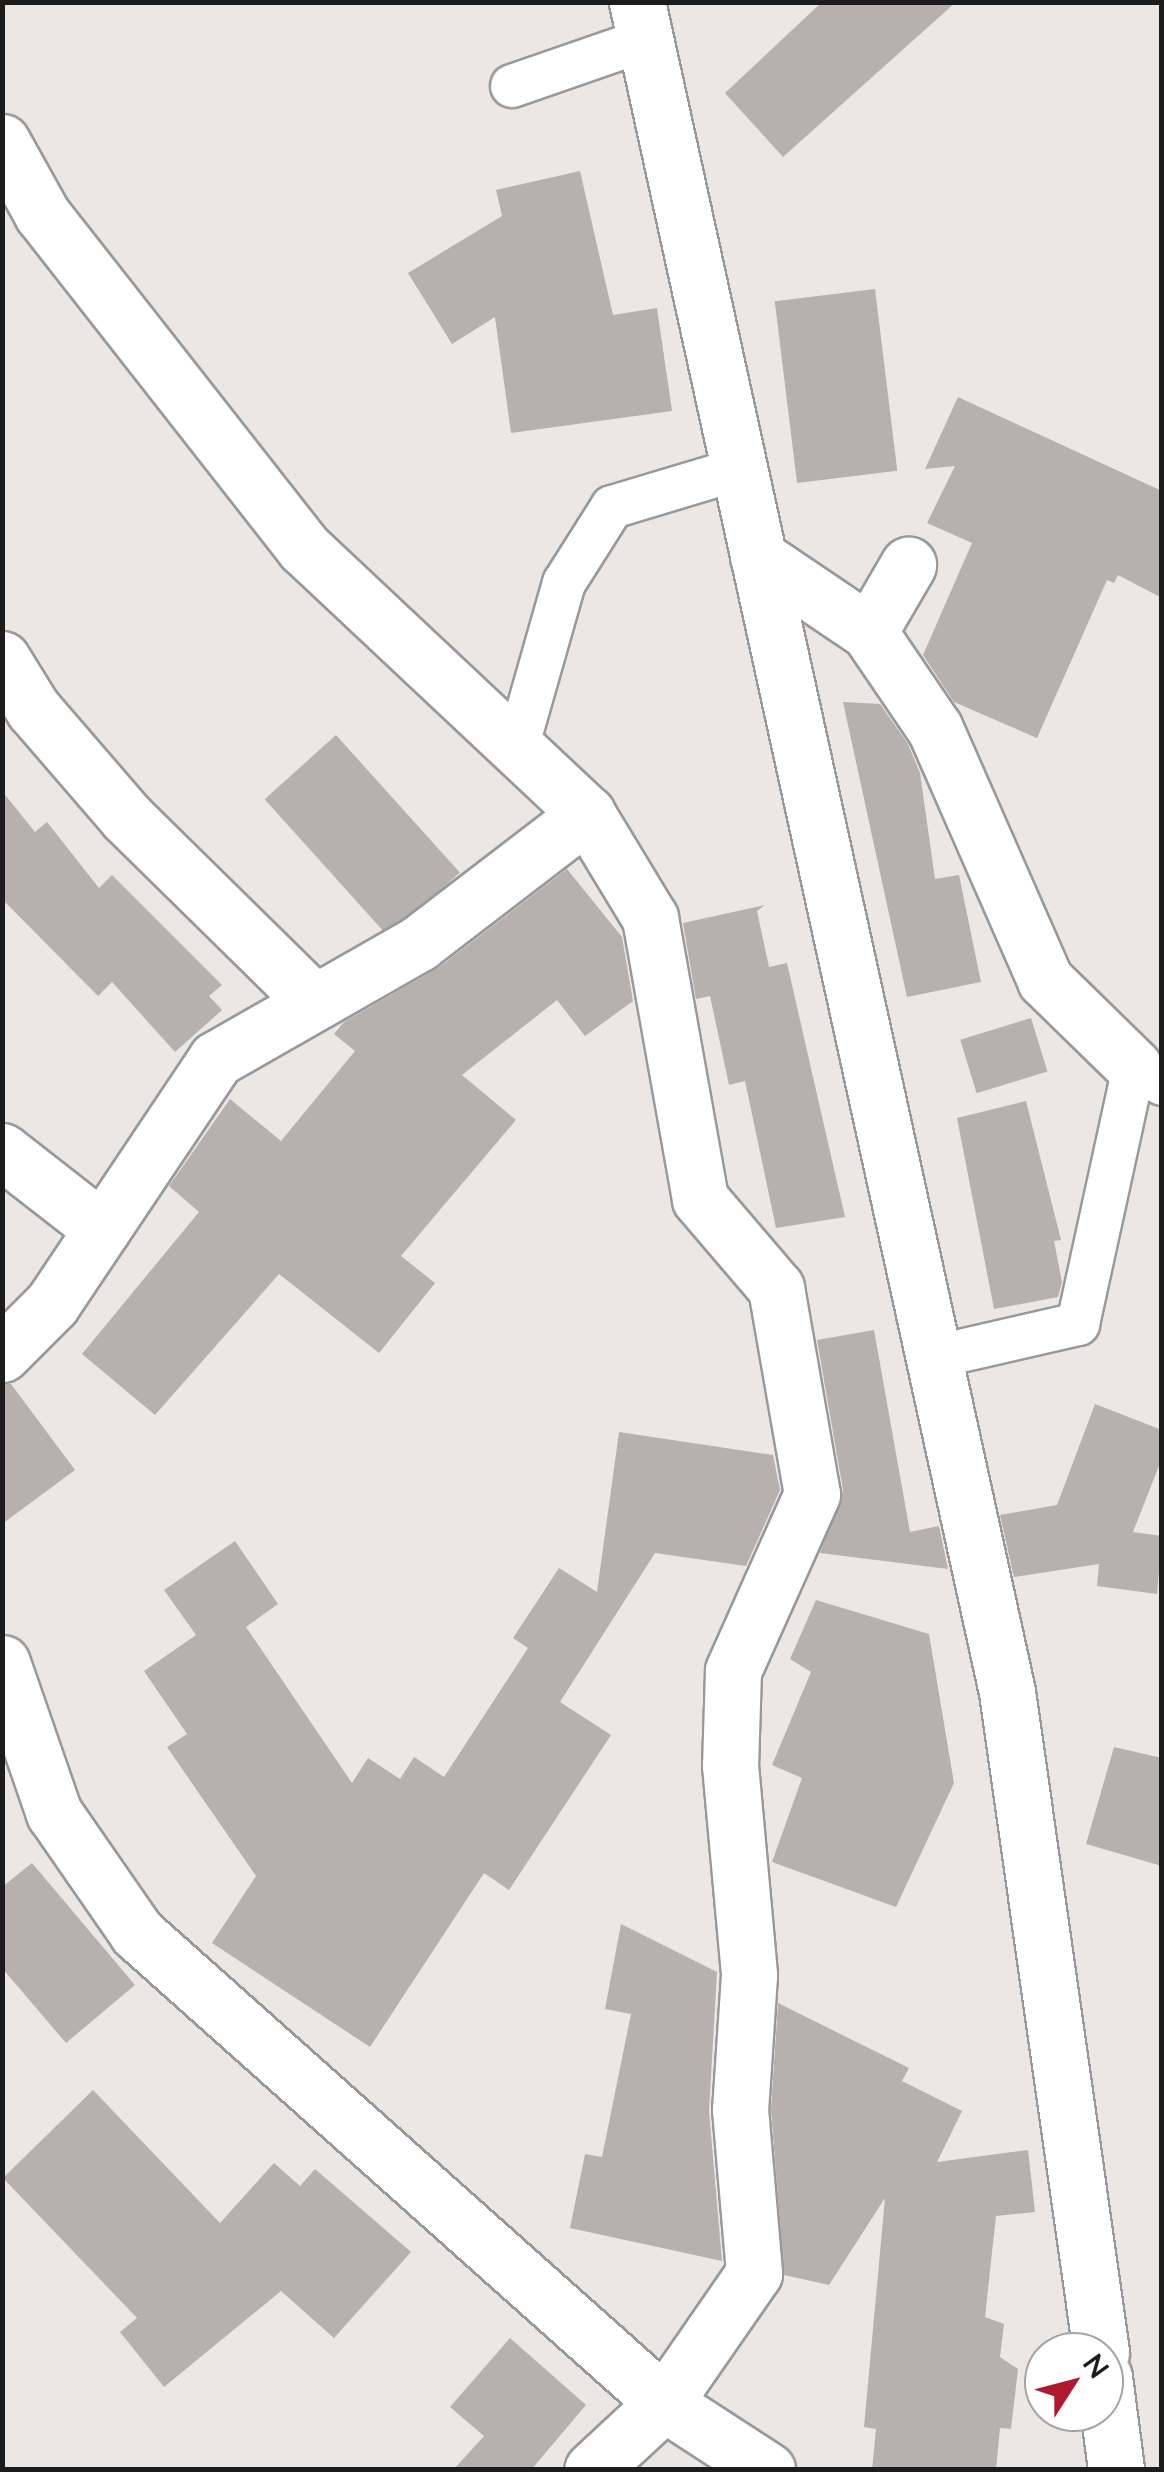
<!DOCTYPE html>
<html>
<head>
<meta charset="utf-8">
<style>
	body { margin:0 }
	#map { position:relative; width:1164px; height:2472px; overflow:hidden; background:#ece7e2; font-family:Lato,sans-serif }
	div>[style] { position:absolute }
	.building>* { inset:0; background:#b8b0ac; transform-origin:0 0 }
	.roads { filter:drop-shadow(2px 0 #999) drop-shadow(-2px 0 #999) drop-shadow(0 2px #999) drop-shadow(0 -2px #999) }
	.service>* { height:42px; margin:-21px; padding:0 21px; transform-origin:21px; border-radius:21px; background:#fff }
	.minor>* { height:55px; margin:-27.5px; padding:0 27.5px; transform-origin:27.5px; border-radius:27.5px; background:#fff }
	.tertiary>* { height:55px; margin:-27.5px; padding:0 27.5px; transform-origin:27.5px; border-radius:27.5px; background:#fff }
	span { translate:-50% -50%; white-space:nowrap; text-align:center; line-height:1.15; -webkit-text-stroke:10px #fff; paint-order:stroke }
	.frame { position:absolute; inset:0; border:5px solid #1c1c1c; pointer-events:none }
	.north { position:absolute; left:1024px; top:2332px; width:100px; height:100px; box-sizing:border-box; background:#fff; border:2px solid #a4a4a4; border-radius:50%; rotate:54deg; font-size:28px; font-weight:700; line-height:40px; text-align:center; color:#1c1c1c }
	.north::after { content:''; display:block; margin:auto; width:35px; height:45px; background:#af182e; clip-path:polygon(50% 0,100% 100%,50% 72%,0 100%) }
</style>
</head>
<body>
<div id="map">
	<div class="building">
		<div style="clip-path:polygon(822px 2px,956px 2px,783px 157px,725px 93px)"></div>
		<div style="clip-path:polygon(580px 171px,613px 315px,657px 308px,672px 411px,511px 433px,495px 317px,452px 344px,408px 273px,502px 216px,496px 190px)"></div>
		<div style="left:875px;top:289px;width:183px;height:101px;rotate:83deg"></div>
		<div style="clip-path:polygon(958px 397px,1162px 491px,1162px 598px,1118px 575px,1114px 583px,1107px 580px,1037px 738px,954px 702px,923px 655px,972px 543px,927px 523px,955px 466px,925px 469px)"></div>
		<div style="clip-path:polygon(843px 702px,880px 704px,908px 744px,920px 773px,935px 879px,959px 875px,981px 982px,907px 997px)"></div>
		<div style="left:336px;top:735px;width:185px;height:96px;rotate:48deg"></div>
		<div style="clip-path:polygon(2px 791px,35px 832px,47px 822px,99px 888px,112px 875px,222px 985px,209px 996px,222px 1010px,175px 1052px,112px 982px,98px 996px,2px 899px)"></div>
		<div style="clip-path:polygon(567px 869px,622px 937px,633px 1001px,585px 1036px,557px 1000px,462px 1075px,516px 1120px,401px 1256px,435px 1283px,379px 1353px,279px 1274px,155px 1415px,82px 1354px,199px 1212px,169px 1186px,230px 1099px,281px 1141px,355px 1051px,334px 1034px,344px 1022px,438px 968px)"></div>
		<div style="clip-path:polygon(765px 905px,757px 911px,769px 967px,787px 963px,845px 1217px,776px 1228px,745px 1081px,729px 1085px,710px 996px,696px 999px,683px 923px)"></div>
		<div style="left:1031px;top:1018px;width:56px;height:74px;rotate:73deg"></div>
		<div style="clip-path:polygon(1026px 1101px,1061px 1240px,1054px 1241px,1062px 1282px,1058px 1297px,994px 1309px,957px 1118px)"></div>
		<div style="clip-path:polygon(874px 1330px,910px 1532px,939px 1526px,948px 1569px,820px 1553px,843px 1490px,817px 1340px)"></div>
		<div style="clip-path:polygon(2px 1384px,11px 1384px,75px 1470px,2px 1524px)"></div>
		<div style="clip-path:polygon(1095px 1404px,1162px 1430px,1162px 1458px,1133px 1532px,1162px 1536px,1157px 1594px,1097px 1586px,1099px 1564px,1014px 1577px,1000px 1515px,1057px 1505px)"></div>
		<div style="clip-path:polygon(619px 1432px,773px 1455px,780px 1490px,746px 1566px,655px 1553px,560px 1702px,611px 1735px,509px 1890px,484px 1873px,370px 2047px,212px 1943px,256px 1876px,167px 1747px,187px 1734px,144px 1671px,196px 1635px,164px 1590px,235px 1541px,278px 1604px,246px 1627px,352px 1783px,368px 1758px,400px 1779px,414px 1757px,444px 1777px,528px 1648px,513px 1638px,559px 1568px,597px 1592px)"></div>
		<div style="clip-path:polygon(816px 1600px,929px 1634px,954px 1783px,896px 1907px,772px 1862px,802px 1778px,772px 1765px,811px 1672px,790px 1659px)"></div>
		<div style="clip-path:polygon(1114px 1747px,1162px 1758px,1162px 1866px,1086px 1844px)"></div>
		<div style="clip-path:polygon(32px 1863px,135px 1985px,66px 2043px,2px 1968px,2px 1887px)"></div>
		<div style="clip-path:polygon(621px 1924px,717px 1972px,709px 2111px,722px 2261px,570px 2228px,585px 2154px,602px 2157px,631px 2014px,605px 2009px)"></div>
		<div style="clip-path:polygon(778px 2003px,909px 2068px,902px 2081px,962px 2111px,937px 2162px,1028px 2150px,1035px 2212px,996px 2216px,985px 2317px,1004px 2324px,1000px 2357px,1018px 2369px,1011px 2429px,1000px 2428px,996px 2470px,872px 2470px,876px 2429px,864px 2427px,885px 2198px,829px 2285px,784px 2275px,771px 2109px)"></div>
		<div style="clip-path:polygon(93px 2090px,220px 2223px,274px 2163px,300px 2186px,315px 2169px,411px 2252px,334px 2338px,281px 2291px,164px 2387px,120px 2332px,137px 2318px,3px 2178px)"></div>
		<div style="clip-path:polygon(510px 2338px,586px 2405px,531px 2470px,453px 2470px,484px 2436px,450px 2407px)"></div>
	</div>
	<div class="roads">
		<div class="service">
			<div style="left:512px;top:86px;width:141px;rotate:-19.1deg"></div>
			<div style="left:517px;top:748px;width:172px;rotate:-74.1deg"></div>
			<div style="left:564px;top:583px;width:90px;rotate:-57.7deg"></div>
			<div style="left:612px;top:507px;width:133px;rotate:-16.7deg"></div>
			<div style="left:934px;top:1357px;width:148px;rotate:-12.9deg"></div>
			<div style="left:1078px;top:1324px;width:263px;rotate:-77.7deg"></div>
			<div style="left:1134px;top:1067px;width:33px;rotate:31deg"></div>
		</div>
		<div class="minor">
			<div style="left:2px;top:142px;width:82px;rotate:60.9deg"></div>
			<div style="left:42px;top:214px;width:424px;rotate:51.9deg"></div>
			<div style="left:304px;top:548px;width:388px;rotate:43.2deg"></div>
			<div style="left:587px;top:814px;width:122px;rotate:58.8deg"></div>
			<div style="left:650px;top:918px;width:285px;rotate:79.9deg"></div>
			<div style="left:700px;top:1199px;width:117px;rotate:49.5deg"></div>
			<div style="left:776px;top:1288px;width:209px;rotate:80.1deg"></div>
			<div style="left:812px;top:1494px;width:194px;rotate:114.1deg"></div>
			<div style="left:733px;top:1671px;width:94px;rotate:91.8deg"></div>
			<div style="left:730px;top:1765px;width:211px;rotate:84.8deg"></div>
			<div style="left:749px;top:1975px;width:134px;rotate:93.8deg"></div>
			<div style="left:740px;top:2109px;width:165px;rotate:85.1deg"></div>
			<div style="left:754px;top:2273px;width:158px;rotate:124.7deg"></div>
			<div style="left:664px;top:2403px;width:98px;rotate:137.1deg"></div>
			<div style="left:758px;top:557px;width:134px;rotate:34deg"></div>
			<div style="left:869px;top:632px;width:117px;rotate:55.8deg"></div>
			<div style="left:935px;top:729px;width:274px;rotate:66.3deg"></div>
			<div style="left:1045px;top:980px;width:124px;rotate:44.3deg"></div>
			<div style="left:869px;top:632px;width:78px;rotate:-59.8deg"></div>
			<div style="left:2px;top:659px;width:59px;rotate:58.2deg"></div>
			<div style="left:33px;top:709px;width:144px;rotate:49.2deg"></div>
			<div style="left:127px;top:818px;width:262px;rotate:44.5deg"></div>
			<div style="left:2px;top:1151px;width:127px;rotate:38deg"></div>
			<div style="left:2px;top:1354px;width:71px;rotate:-45deg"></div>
			<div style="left:52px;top:1304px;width:295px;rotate:-56.2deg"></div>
			<div style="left:216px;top:1059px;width:234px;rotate:-29.7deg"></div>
			<div style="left:419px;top:943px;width:212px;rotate:-37.5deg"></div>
			<div style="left:2px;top:1663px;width:159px;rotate:70.9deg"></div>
			<div style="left:54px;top:1813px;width:146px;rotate:55.3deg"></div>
			<div style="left:137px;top:1933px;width:706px;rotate:41.73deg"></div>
			<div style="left:664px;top:2403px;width:123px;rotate:33deg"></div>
		</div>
		<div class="tertiary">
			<div style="left:637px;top:2px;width:1730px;rotate:77.65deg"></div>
			<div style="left:1007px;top:1692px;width:667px;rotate:81.89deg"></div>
			<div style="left:1104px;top:2377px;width:94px;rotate:82.6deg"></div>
		</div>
	</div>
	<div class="frame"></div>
	<div class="north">N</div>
</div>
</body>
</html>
